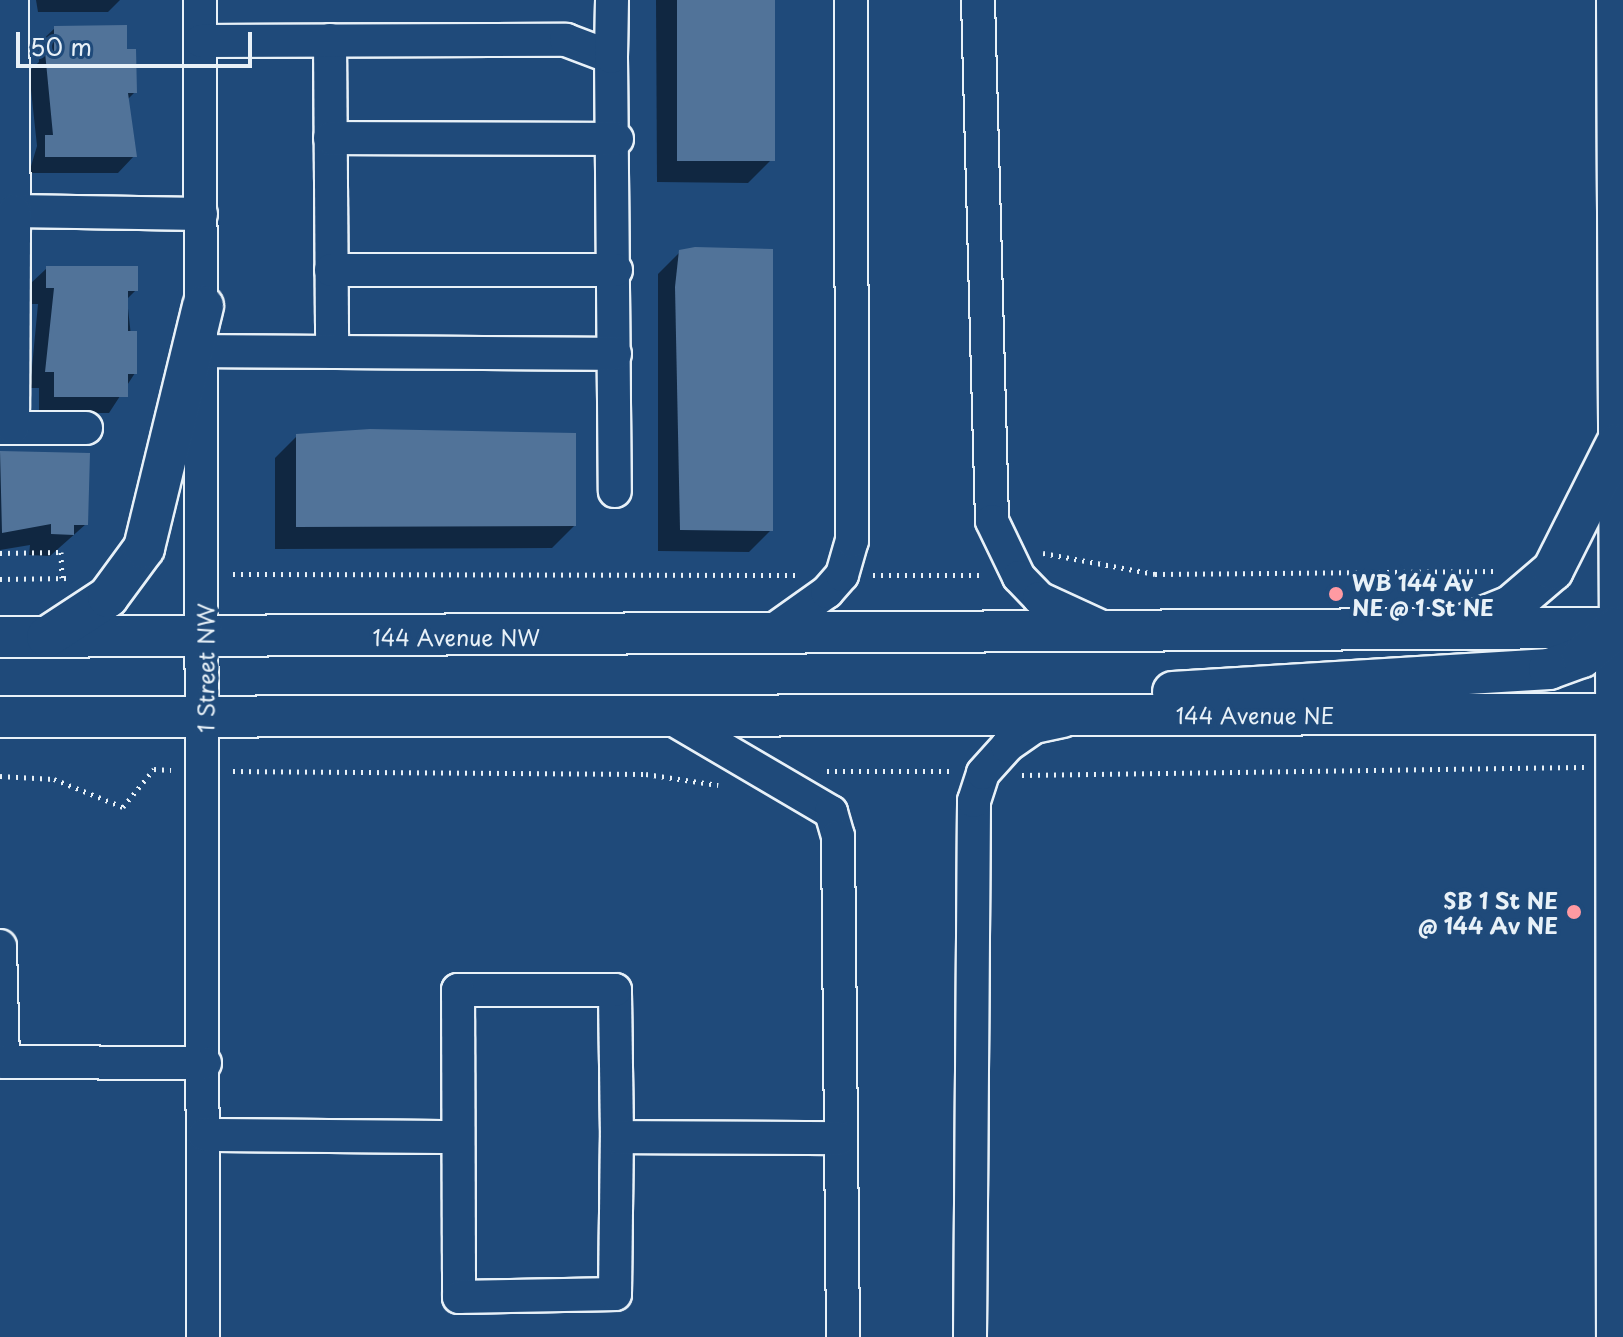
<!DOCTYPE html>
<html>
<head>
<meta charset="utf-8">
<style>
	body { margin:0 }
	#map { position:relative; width:1623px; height:1337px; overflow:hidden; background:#1f4a7a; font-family:"Playpen Sans",sans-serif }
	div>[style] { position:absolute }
	.shadow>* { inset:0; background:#0007 }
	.building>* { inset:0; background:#517399; transform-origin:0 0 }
	.path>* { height:5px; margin-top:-2.5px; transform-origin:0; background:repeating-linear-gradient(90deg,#e8f1f8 0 2px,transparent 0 8px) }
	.roads { filter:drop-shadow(2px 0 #e8f1f8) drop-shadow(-2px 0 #e8f1f8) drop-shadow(0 2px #e8f1f8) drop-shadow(0 -2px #e8f1f8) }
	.minor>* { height:32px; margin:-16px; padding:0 16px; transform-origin:16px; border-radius:16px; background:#1f4a7a }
	.major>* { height:40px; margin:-20px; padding:0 20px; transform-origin:20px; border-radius:20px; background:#1f4a7a }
	.dots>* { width:22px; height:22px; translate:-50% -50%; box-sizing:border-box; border:4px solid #1f4a7a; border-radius:50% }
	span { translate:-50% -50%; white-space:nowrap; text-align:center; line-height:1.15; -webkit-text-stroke:8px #1f4a7a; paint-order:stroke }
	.poi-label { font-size:22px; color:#e8f1f8; font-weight:700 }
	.left { translate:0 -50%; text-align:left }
	.right { translate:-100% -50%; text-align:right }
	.street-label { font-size:22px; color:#e8f1f8 }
	.scale { position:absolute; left:16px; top:32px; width:236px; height:36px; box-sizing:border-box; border:4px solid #e8f1f8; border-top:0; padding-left:10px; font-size:24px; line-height:28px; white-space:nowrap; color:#e8f1f8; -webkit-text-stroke:6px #1f4a7a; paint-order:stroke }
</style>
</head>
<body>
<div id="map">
	<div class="shadow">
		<div style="clip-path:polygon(36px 0,120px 0,108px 12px,38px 12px)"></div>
		<div style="clip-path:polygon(656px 0,770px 0,770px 161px,748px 183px,657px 182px)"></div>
		<div style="clip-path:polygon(55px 28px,125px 51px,135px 92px,127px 100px,134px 156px,118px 173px,29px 173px,37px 146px,29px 71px,39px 62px,38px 44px)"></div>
		<div style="clip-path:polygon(680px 252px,771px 530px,749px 552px,658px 551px,658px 274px)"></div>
		<div style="clip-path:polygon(47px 268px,136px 290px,127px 299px,135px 373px,109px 413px,39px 413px,39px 388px,30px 388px,38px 304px,30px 304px,30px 284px)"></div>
		<div style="clip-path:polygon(297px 436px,574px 526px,552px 548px,275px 549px,275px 458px)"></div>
		<div style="clip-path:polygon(0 453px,88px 455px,86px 524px,50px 556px,29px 555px,30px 545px,0 550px)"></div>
	</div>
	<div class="building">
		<div style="left:677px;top:0;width:98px;height:161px"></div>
		<div style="clip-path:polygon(127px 25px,127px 49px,136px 49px,137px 93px,128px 93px,137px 157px,45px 157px,45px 135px,53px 135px,45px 52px,54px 52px,54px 26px)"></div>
		<div style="clip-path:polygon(695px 247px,773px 249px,773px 531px,680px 530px,675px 287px,679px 250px)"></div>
		<div style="clip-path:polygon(46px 266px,138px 266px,138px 291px,128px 291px,128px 331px,137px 331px,137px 374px,128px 374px,128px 397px,54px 397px,54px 372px,45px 372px,54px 288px,46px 288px)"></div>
		<div style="clip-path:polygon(370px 429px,576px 433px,576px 526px,296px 527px,296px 434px)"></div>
		<div style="clip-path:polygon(0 451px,90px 453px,88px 525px,74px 525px,74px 535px,51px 534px,51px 524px,2px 533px)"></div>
	</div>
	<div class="path">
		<div style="left:0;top:553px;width:61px;rotate:-0.9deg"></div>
		<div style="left:61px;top:552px;width:26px;rotate:88deg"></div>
		<div style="left:1043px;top:553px;width:114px;rotate:10.6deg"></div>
		<div style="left:1155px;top:574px;width:343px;rotate:-0.5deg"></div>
		<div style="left:233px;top:574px;width:562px;rotate:0.1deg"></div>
		<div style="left:873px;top:575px;width:110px"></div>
		<div style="left:0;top:579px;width:71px;rotate:-0.8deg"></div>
		<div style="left:233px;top:771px;width:413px;rotate:0.4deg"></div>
		<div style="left:646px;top:774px;width:73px;rotate:8.7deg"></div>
		<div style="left:827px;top:771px;width:126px"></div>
		<div style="left:1022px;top:775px;width:562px;rotate:-0.82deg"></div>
		<div style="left:0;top:776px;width:54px;rotate:3.2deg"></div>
		<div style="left:54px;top:779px;width:74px;rotate:22.1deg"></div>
		<div style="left:123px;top:807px;width:49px;rotate:-50.8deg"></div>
		<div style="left:154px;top:769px;width:17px;rotate:3deg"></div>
	</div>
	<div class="roads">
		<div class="minor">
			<div style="left:12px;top:0;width:211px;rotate:89.5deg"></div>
			<div style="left:14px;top:211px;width:187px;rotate:0.9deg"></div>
			<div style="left:200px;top:0;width:1337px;rotate:89.87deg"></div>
			<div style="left:978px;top:0;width:521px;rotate:88.46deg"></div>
			<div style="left:992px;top:521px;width:62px;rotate:64.3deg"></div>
			<div style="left:1019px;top:577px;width:29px;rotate:46deg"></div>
			<div style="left:1039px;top:598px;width:67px;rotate:24.7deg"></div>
			<div style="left:1613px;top:0;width:628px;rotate:89.73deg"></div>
			<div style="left:330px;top:40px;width:312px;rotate:89.6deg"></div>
			<div style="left:201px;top:41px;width:365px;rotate:-0.2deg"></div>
			<div style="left:566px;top:40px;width:48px;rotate:20.7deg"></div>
			<div style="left:611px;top:57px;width:434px;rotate:89.5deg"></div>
			<div style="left:611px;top:57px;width:57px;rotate:-89deg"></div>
			<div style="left:330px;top:138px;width:287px;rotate:0.2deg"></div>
			<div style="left:331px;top:270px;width:285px"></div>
			<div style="left:204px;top:351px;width:411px;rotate:0.4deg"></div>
			<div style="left:0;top:428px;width:86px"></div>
			<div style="left:13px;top:428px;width:217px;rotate:-89.7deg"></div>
			<div style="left:765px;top:636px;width:76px;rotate:-35.4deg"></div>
			<div style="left:827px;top:592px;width:23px;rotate:-49deg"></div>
			<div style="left:842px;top:575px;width:35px;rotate:-74deg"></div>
			<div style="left:852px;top:541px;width:541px;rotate:-90.11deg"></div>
			<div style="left:669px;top:717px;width:188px;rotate:30.4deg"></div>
			<div style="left:831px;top:812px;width:25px;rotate:74deg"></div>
			<div style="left:838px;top:836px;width:501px;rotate:89.43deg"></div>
			<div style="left:0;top:946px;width:116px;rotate:88.5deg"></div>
			<div style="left:3px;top:1062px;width:202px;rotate:0.3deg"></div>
			<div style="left:204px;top:1135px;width:250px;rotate:0.5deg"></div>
			<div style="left:617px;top:1137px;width:147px;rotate:-90.8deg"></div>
			<div style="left:615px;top:990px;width:157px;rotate:180deg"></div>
			<div style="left:458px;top:990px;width:307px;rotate:89.8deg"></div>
			<div style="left:459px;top:1297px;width:156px;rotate:-1.1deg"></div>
			<div style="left:615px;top:1294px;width:157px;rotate:-89.3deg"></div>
			<div style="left:617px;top:1137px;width:224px;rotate:0.3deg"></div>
			<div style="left:970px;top:1337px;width:536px;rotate:-89.57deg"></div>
			<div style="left:974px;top:801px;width:29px;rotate:-72deg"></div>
			<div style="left:983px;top:773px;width:36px;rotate:-48deg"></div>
			<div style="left:1007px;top:746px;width:33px;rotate:-35deg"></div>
			<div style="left:1034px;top:727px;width:30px;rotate:-12deg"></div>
		</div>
		<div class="major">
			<div style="left:1466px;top:624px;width:48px;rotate:-21.8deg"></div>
			<div style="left:1511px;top:606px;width:55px;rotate:-40.6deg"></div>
			<div style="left:1553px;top:570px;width:140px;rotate:-63.3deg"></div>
			<div style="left:1616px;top:628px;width:709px;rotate:89.92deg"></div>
			<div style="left:0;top:637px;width:1623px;rotate:-0.32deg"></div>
			<div style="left:47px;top:637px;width:73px;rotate:-33.3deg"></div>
			<div style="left:108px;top:597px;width:61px;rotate:-53.7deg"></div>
			<div style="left:144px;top:548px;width:249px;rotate:-76.3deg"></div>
			<div style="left:1173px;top:692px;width:377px;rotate:-3.5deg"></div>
			<div style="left:1549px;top:669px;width:35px;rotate:-20deg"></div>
			<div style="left:1582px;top:657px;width:45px;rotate:-40.5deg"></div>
			<div style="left:0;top:717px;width:1623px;rotate:-0.11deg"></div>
		</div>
	</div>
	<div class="dots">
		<div style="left:1336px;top:594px;background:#ff9aa2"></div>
		<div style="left:1574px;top:912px;background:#ff9aa2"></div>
	</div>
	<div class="poi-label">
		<span class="left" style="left:1352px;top:594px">WB 144 Av<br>NE @ 1 St NE</span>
		<span class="right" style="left:1558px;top:912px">SB 1 St NE<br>@ 144 Av NE</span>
	</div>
	<div class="street-label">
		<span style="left:456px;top:637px">144 Avenue NW</span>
		<span style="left:205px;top:668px;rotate:-90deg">1 Street NW</span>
		<span style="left:1255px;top:715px">144 Avenue NE</span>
	</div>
	<div class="scale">50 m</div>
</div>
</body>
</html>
